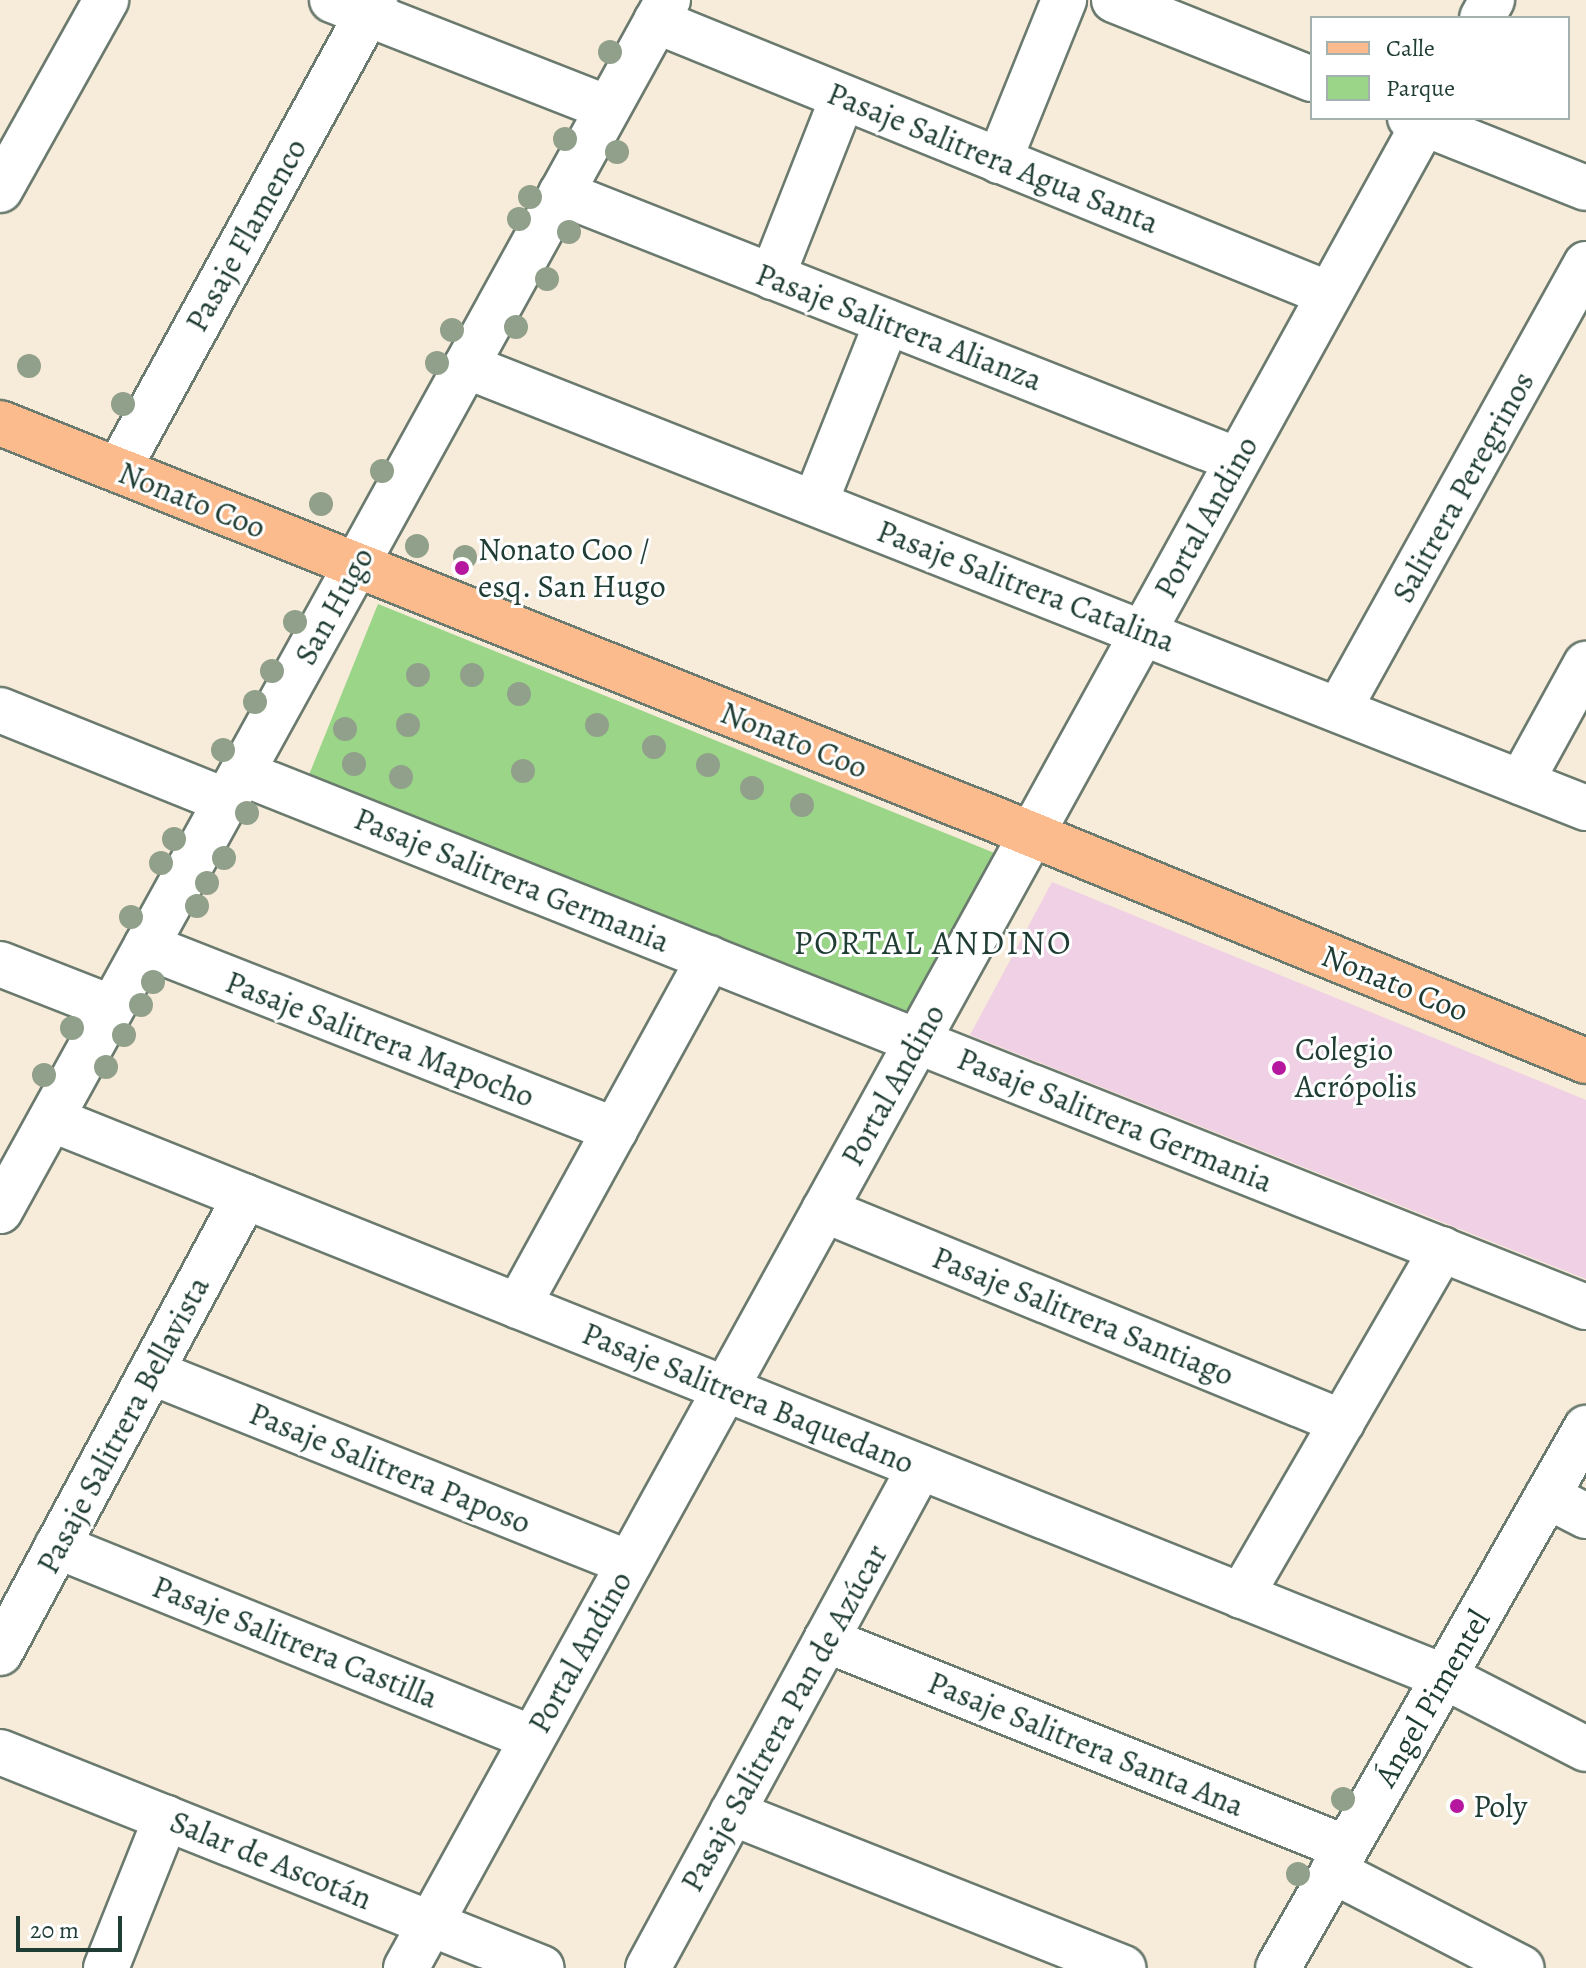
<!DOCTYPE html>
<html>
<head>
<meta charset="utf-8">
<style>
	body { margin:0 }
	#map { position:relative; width:1586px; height:1968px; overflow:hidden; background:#f7ebd9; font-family:Alegreya,serif }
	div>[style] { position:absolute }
	.built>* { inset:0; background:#f0d0e4 }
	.green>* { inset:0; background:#9ad588; transform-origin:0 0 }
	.roads { filter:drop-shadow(2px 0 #6b7a6e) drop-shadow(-2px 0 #6b7a6e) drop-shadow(0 2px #6b7a6e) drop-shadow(0 -2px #6b7a6e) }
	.minor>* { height:44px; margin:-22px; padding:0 22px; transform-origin:22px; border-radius:22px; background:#fff }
	.major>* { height:44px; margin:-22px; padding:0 22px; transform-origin:22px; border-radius:22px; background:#fbbb8d }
	.trees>* { width:24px; height:24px; margin:-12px; border-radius:50%; background:#91a08a }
	.dots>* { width:22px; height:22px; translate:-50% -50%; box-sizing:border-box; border:4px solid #fff; border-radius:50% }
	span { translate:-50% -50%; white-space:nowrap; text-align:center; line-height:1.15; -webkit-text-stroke:6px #fff; paint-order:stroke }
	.street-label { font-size:32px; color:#1f3d34 }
	.poi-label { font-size:32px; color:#1f3d34 }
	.left { translate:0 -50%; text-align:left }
	.neighbourhood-label { font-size:34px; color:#1f3d34; letter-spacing:2px }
	.legend { position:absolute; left:1310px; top:16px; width:260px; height:104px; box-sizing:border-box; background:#fff; border:2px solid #a5b1ae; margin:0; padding:10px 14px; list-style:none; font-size:24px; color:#1f3d34 }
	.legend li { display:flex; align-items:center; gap:16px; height:40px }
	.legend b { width:40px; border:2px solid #a5b1ae }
	.scale { position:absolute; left:16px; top:1916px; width:106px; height:36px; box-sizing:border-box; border:4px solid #1f3d34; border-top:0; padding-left:10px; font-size:24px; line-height:28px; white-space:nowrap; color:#1f3d34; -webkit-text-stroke:6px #fff; paint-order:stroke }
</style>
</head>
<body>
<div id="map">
	<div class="built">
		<div style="clip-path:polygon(1052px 882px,1586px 1100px,1586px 1279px,970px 1035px)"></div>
	</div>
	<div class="green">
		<div style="left:378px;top:604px;width:665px;height:198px;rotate:22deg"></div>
	</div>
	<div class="roads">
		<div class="minor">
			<div style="left:332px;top:0;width:296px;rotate:21.4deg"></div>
			<div style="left:1114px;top:0;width:213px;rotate:21.8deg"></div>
			<div style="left:1482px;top:18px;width:21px;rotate:-61deg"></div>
			<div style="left:656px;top:21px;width:726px;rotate:22.08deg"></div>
			<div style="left:1410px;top:118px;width:189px;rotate:21.7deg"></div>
			<div style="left:999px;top:161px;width:174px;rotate:-68deg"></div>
			<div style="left:0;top:190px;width:218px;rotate:-60.8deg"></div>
			<div style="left:561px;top:193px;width:727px;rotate:21.55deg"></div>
			<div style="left:772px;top:277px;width:193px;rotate:-68.5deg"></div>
			<div style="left:466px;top:366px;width:1204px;rotate:21.54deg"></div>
			<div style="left:118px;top:470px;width:536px;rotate:-61.33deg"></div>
			<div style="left:815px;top:503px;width:195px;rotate:-68.3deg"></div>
			<div style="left:1339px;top:709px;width:509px;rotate:-60.97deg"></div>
			<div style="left:0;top:710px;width:244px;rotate:21.9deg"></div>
			<div style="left:242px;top:773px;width:1446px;rotate:21.67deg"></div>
			<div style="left:1521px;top:782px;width:135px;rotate:-61.2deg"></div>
			<div style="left:146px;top:946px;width:504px;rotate:21.42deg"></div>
			<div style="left:0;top:964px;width:120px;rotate:21.4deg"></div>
			<div style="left:51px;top:1119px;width:1502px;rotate:21.82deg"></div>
			<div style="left:1445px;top:1677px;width:158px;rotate:27.1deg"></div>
			<div style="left:824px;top:1210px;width:560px;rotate:22.26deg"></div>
			<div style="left:0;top:1211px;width:1383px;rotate:-61.12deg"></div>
			<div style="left:518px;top:1306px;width:397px;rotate:-61.2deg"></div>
			<div style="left:151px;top:1372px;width:515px;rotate:21.78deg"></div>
			<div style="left:1547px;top:1496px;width:44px;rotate:27.1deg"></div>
			<div style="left:57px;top:1546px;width:512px;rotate:22.01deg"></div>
			<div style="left:1241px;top:1596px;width:401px;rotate:-59.9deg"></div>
			<div style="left:826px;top:1640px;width:560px;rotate:21.8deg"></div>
			<div style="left:0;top:1653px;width:518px;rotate:-61.75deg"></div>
			<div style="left:0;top:1752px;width:583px;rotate:21.73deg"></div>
			<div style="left:732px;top:1813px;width:421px;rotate:21.6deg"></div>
			<div style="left:1333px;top:1871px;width:212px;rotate:27.2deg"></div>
			<div style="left:106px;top:1968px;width:162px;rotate:-68.2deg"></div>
			<div style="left:406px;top:1968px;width:2113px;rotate:-61.11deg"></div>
			<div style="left:648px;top:1968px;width:570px;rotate:-61.5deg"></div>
			<div style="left:1278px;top:1968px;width:622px;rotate:-60.3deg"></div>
		</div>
		<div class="major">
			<div style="left:0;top:423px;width:1075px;rotate:21.72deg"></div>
			<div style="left:999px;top:821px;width:634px;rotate:22.24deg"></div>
		</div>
	</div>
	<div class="trees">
		<div style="left:610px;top:52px"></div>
		<div style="left:565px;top:139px"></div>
		<div style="left:617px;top:152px"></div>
		<div style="left:530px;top:197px"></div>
		<div style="left:519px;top:219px"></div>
		<div style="left:569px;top:232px"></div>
		<div style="left:547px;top:279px"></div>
		<div style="left:516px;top:327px"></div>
		<div style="left:452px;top:330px"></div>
		<div style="left:437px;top:363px"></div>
		<div style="left:29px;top:366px"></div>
		<div style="left:123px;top:404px"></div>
		<div style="left:382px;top:471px"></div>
		<div style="left:321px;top:504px"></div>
		<div style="left:417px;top:546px"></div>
		<div style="left:465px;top:557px"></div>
		<div style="left:295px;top:622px"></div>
		<div style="left:272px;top:671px"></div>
		<div style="left:418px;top:675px"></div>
		<div style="left:472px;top:675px"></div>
		<div style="left:519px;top:694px"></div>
		<div style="left:255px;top:702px"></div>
		<div style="left:408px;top:725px"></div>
		<div style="left:597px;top:725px"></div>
		<div style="left:345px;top:729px"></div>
		<div style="left:654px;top:747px"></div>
		<div style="left:223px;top:750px"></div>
		<div style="left:354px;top:764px"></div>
		<div style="left:708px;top:765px"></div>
		<div style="left:523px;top:771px"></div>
		<div style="left:401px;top:777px"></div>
		<div style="left:752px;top:788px"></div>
		<div style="left:802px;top:805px"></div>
		<div style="left:247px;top:813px"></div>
		<div style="left:174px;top:839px"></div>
		<div style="left:224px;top:858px"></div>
		<div style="left:161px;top:863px"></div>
		<div style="left:207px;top:883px"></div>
		<div style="left:197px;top:906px"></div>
		<div style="left:131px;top:917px"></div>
		<div style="left:153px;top:982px"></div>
		<div style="left:141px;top:1005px"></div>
		<div style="left:72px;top:1028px"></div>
		<div style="left:124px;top:1035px"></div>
		<div style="left:106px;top:1067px"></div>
		<div style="left:44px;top:1075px"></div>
		<div style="left:1343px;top:1799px"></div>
		<div style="left:1298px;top:1874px"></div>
	</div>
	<div class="dots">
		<div style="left:462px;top:568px;background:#b5179e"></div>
		<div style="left:1279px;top:1068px;background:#b5179e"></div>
		<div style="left:1457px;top:1806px;background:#b5179e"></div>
	</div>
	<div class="street-label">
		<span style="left:993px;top:158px;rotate:22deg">Pasaje Salitrera Agua Santa</span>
		<span style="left:246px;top:235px;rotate:-61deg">Pasaje Flamenco</span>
		<span style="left:899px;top:327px;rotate:21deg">Pasaje Salitrera Alianza</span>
		<span style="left:1463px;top:487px;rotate:-61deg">Salitrera Peregrinos</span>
		<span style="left:192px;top:500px;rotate:22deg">Nonato Coo</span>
		<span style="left:1206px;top:517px;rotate:-61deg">Portal Andino</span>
		<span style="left:1026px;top:586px;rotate:21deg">Pasaje Salitrera Catalina</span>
		<span style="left:334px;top:606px;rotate:-61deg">San Hugo</span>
		<span style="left:794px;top:740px;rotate:22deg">Nonato Coo</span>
		<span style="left:512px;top:880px;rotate:22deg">Pasaje Salitrera Germania</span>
		<span style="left:1395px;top:983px;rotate:22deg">Nonato Coo</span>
		<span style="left:380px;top:1039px;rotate:21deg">Pasaje Salitrera Mapocho</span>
		<span style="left:893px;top:1085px;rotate:-61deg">Portal Andino</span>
		<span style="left:1115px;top:1120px;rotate:22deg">Pasaje Salitrera Germania</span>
		<span style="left:1083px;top:1316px;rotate:22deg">Pasaje Salitrera Santiago</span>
		<span style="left:748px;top:1398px;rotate:22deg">Pasaje Salitrera Baquedano</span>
		<span style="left:123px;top:1425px;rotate:-62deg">Pasaje Salitrera Bellavista</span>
		<span style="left:390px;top:1468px;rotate:22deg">Pasaje Salitrera Paposo</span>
		<span style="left:295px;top:1642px;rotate:22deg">Pasaje Salitrera Castilla</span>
		<span style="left:580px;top:1652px;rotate:-61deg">Portal Andino</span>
		<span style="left:1432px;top:1698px;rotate:-60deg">Ángel Pimentel</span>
		<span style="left:784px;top:1718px;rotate:-61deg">Pasaje Salitrera Pan de Azúcar</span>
		<span style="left:1086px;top:1744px;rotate:22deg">Pasaje Salitrera Santa Ana</span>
		<span style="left:271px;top:1860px;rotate:22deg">Salar de Ascotán</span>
	</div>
	<div class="poi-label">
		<span class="left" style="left:478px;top:568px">Nonato Coo /<br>esq. San Hugo</span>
		<span class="left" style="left:1295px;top:1068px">Colegio<br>Acrópolis</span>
		<span class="left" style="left:1473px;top:1806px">Poly</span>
	</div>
	<div class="neighbourhood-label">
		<span style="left:933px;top:943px">PORTAL ANDINO</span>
	</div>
	<ul class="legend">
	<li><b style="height:10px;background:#fbbb8d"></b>Calle</li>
	<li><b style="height:22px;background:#9ad588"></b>Parque</li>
	</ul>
	<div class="scale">20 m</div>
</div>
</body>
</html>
